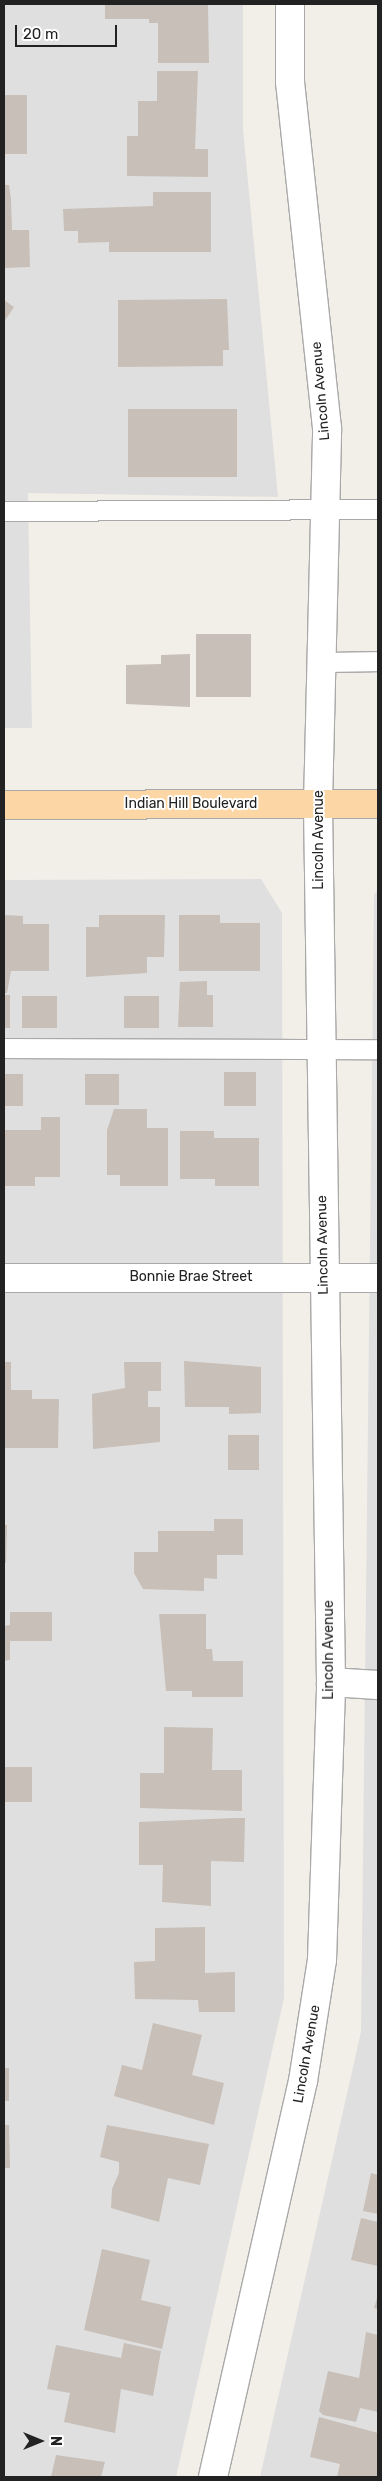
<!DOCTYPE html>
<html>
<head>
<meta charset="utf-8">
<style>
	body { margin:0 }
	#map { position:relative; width:382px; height:2481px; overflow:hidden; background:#f2efe9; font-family:Rubik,sans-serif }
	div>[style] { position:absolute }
	.residential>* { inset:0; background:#e0dfdf }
	.building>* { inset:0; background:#c7bfb8; transform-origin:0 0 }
	.roads { filter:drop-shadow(1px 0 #a9a9a9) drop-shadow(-1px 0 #a9a9a9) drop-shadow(0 1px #a9a9a9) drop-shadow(0 -1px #a9a9a9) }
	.service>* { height:19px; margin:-9.5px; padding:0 9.5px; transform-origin:9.5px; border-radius:9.5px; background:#fff }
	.minor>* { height:28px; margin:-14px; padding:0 14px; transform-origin:14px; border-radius:14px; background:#fff }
	.tertiary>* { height:28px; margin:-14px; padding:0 14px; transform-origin:14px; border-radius:14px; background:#fff }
	.primary>* { height:28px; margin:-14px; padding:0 14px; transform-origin:14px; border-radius:14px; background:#fcd6a4 }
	span { translate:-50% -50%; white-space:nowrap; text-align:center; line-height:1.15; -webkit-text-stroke:4px #fff; paint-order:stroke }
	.street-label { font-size:14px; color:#222 }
	.frame { position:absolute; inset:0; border:5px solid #222; pointer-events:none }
	.north { position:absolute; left:15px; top:2416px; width:50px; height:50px; -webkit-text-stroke:4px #fff; paint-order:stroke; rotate:90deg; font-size:14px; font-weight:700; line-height:20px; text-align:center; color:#222 }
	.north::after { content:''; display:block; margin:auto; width:18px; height:22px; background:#222; clip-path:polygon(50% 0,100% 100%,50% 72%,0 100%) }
	.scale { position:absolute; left:15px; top:25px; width:102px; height:22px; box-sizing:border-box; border:2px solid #222; border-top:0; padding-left:6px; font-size:15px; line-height:18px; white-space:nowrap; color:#222; -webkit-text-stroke:4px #fff; paint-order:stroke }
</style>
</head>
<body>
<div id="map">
	<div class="residential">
		<div style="clip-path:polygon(4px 4px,243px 4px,243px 129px,278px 497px,28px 493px,32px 728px,4px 728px)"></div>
		<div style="clip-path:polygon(261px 879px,282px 913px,284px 1998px,176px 2477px,4px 2477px,4px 880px)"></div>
		<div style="clip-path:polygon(378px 889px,378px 2477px,260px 2477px,361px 2032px,374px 895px)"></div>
	</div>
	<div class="building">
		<div style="clip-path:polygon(105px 4px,208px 5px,209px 63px,158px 63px,158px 23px,149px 23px,149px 19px,105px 19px)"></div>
		<div style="clip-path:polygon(157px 71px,198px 71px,195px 149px,208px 149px,208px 177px,127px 176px,127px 136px,138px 136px,138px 101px,157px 101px)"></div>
		<div style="left:4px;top:95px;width:23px;height:59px"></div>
		<div style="clip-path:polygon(4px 185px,9px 185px,11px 199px,12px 230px,29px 230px,30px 267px,4px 268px)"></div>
		<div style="clip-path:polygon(153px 192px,211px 192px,211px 252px,109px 252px,109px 242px,78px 243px,78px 231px,64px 231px,63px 209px,153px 206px)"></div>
		<div style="clip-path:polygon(227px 299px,229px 350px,223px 350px,223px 366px,118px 367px,118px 300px)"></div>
		<div style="clip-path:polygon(4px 300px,14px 307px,4px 322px)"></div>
		<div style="left:128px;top:409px;width:109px;height:68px"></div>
		<div style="left:196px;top:634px;width:55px;height:63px"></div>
		<div style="clip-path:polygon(190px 654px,190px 707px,126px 704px,126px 665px,161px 664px,161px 655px)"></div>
		<div style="clip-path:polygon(4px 915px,23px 916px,23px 924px,49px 924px,49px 971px,11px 971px,7px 993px,4px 993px)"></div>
		<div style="clip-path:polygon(99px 915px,165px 915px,164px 957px,147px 957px,147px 973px,86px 977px,86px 927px,99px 927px)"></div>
		<div style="clip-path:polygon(179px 915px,220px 915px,220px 923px,260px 923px,260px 971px,179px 971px)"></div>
		<div style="clip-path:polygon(207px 981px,207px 995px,213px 995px,213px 1027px,178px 1027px,180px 982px)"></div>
		<div style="left:4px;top:995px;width:6px;height:33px"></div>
		<div style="left:22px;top:996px;width:35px;height:32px"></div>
		<div style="left:124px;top:996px;width:35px;height:32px"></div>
		<div style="left:224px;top:1072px;width:32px;height:34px"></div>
		<div style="left:4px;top:1074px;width:19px;height:32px"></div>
		<div style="left:85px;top:1074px;width:34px;height:31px"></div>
		<div style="clip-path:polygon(114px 1109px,147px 1109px,147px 1128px,168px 1128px,168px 1186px,120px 1186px,120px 1175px,107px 1175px,107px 1130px)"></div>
		<div style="clip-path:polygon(41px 1117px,60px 1117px,60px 1177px,35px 1177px,35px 1186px,4px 1186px,4px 1130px,41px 1130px)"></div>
		<div style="clip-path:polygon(180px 1131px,214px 1131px,214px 1138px,259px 1138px,259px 1186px,215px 1186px,215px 1179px,180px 1179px)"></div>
		<div style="clip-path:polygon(184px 1361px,261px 1367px,261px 1413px,229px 1414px,229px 1407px,185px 1407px)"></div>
		<div style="clip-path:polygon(4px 1362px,11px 1362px,11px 1390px,32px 1390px,32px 1399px,59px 1399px,58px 1448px,4px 1448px)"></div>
		<div style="clip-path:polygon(124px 1362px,161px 1362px,161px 1391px,148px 1391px,148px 1407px,160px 1407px,160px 1442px,93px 1449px,92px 1394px,125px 1388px)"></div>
		<div style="left:228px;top:1435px;width:31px;height:35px"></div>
		<div style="clip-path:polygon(214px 1519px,243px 1519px,243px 1555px,217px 1555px,217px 1579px,204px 1578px,204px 1591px,143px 1589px,134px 1573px,134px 1552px,158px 1552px,158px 1531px,214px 1531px)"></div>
		<div style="clip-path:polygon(4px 1525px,7px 1525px,6px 1563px,4px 1563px)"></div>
		<div style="clip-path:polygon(10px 1612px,52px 1612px,52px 1641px,10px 1641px,10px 1660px,4px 1661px,4px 1626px,10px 1625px)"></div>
		<div style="clip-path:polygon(159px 1614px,206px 1614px,206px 1649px,212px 1649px,213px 1661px,243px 1661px,243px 1697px,192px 1697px,192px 1691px,166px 1691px)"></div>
		<div style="clip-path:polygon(164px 1727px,213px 1728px,212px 1770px,242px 1770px,242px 1811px,140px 1808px,140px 1773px,164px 1773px)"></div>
		<div style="left:4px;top:1767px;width:28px;height:35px"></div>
		<div style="clip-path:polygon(234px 1818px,245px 1818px,244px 1862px,211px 1861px,211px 1906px,162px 1902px,163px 1865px,139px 1865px,139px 1822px)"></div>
		<div style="clip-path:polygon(205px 1927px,205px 1973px,235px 1972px,235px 2012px,199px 2012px,198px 2000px,135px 1999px,134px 1962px,155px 1961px,155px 1928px)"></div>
		<div style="clip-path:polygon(153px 2023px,202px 2035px,192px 2075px,224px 2083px,214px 2125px,114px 2096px,122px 2065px,142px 2070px)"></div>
		<div style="left:4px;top:2068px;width:5px;height:33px"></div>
		<div style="clip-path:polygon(4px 2125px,9px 2125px,10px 2168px,4px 2168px)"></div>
		<div style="clip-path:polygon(107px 2125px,209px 2144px,200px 2185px,168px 2178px,159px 2222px,111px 2208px,112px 2189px,119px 2173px,119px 2162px,100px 2157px)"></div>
		<div style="clip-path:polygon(371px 2173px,378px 2175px,378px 2214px,363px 2211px)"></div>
		<div style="clip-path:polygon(361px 2218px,378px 2222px,378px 2266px,351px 2260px)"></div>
		<div style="clip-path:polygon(102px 2249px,150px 2260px,141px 2300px,171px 2307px,162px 2349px,84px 2330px)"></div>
		<div style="clip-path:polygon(378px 2295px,378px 2309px,374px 2308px)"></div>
		<div style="clip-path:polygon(366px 2332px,378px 2335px,378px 2412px,360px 2408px,356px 2422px,323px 2415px,319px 2411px,328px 2371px,359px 2378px)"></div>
		<div style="clip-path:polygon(124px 2343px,161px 2351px,153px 2396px,121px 2389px,115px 2433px,64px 2422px,70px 2393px,47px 2389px,56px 2345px,121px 2358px)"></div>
		<div style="clip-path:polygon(319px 2417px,378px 2433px,378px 2477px,337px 2477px,340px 2464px,310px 2457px)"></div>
		<div style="clip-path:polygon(56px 2455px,105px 2462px,101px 2477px,51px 2477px)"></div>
	</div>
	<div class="roads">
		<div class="service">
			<div style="left:4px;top:511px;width:374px;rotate:-0.3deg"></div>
			<div style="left:321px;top:662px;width:57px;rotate:-1deg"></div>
			<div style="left:4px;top:1048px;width:374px;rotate:0.2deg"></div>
		</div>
		<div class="minor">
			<div style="left:4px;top:1278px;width:374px"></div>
			<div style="left:331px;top:1682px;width:47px;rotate:3.7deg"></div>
		</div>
		<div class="tertiary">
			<div style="left:213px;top:2477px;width:406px;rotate:-77.2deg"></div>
			<div style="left:303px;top:2081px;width:122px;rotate:-81.1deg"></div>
			<div style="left:322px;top:1960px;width:278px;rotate:-88.1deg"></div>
			<div style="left:331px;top:1682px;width:878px;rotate:-90.85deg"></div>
			<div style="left:318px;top:804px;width:376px;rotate:-88.6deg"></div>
			<div style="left:327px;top:428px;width:348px;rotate:-96.1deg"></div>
			<div style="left:290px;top:82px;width:78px;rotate:-90deg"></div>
		</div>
		<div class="primary">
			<div style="left:4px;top:805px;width:374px;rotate:-0.2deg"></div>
		</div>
	</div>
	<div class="street-label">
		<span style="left:321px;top:391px;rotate:-95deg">Lincoln Avenue</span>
		<span style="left:191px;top:804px">Indian Hill Boulevard</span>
		<span style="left:319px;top:840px;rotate:-90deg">Lincoln Avenue</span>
		<span style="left:323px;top:1245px;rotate:-91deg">Lincoln Avenue</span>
		<span style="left:191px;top:1277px">Bonnie Brae Street</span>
		<span style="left:329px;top:1650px;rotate:-90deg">Lincoln Avenue</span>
		<span style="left:307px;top:2054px;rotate:-80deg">Lincoln Avenue</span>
	</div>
	<div class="frame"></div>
	<div class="north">N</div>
	<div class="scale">20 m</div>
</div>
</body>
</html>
